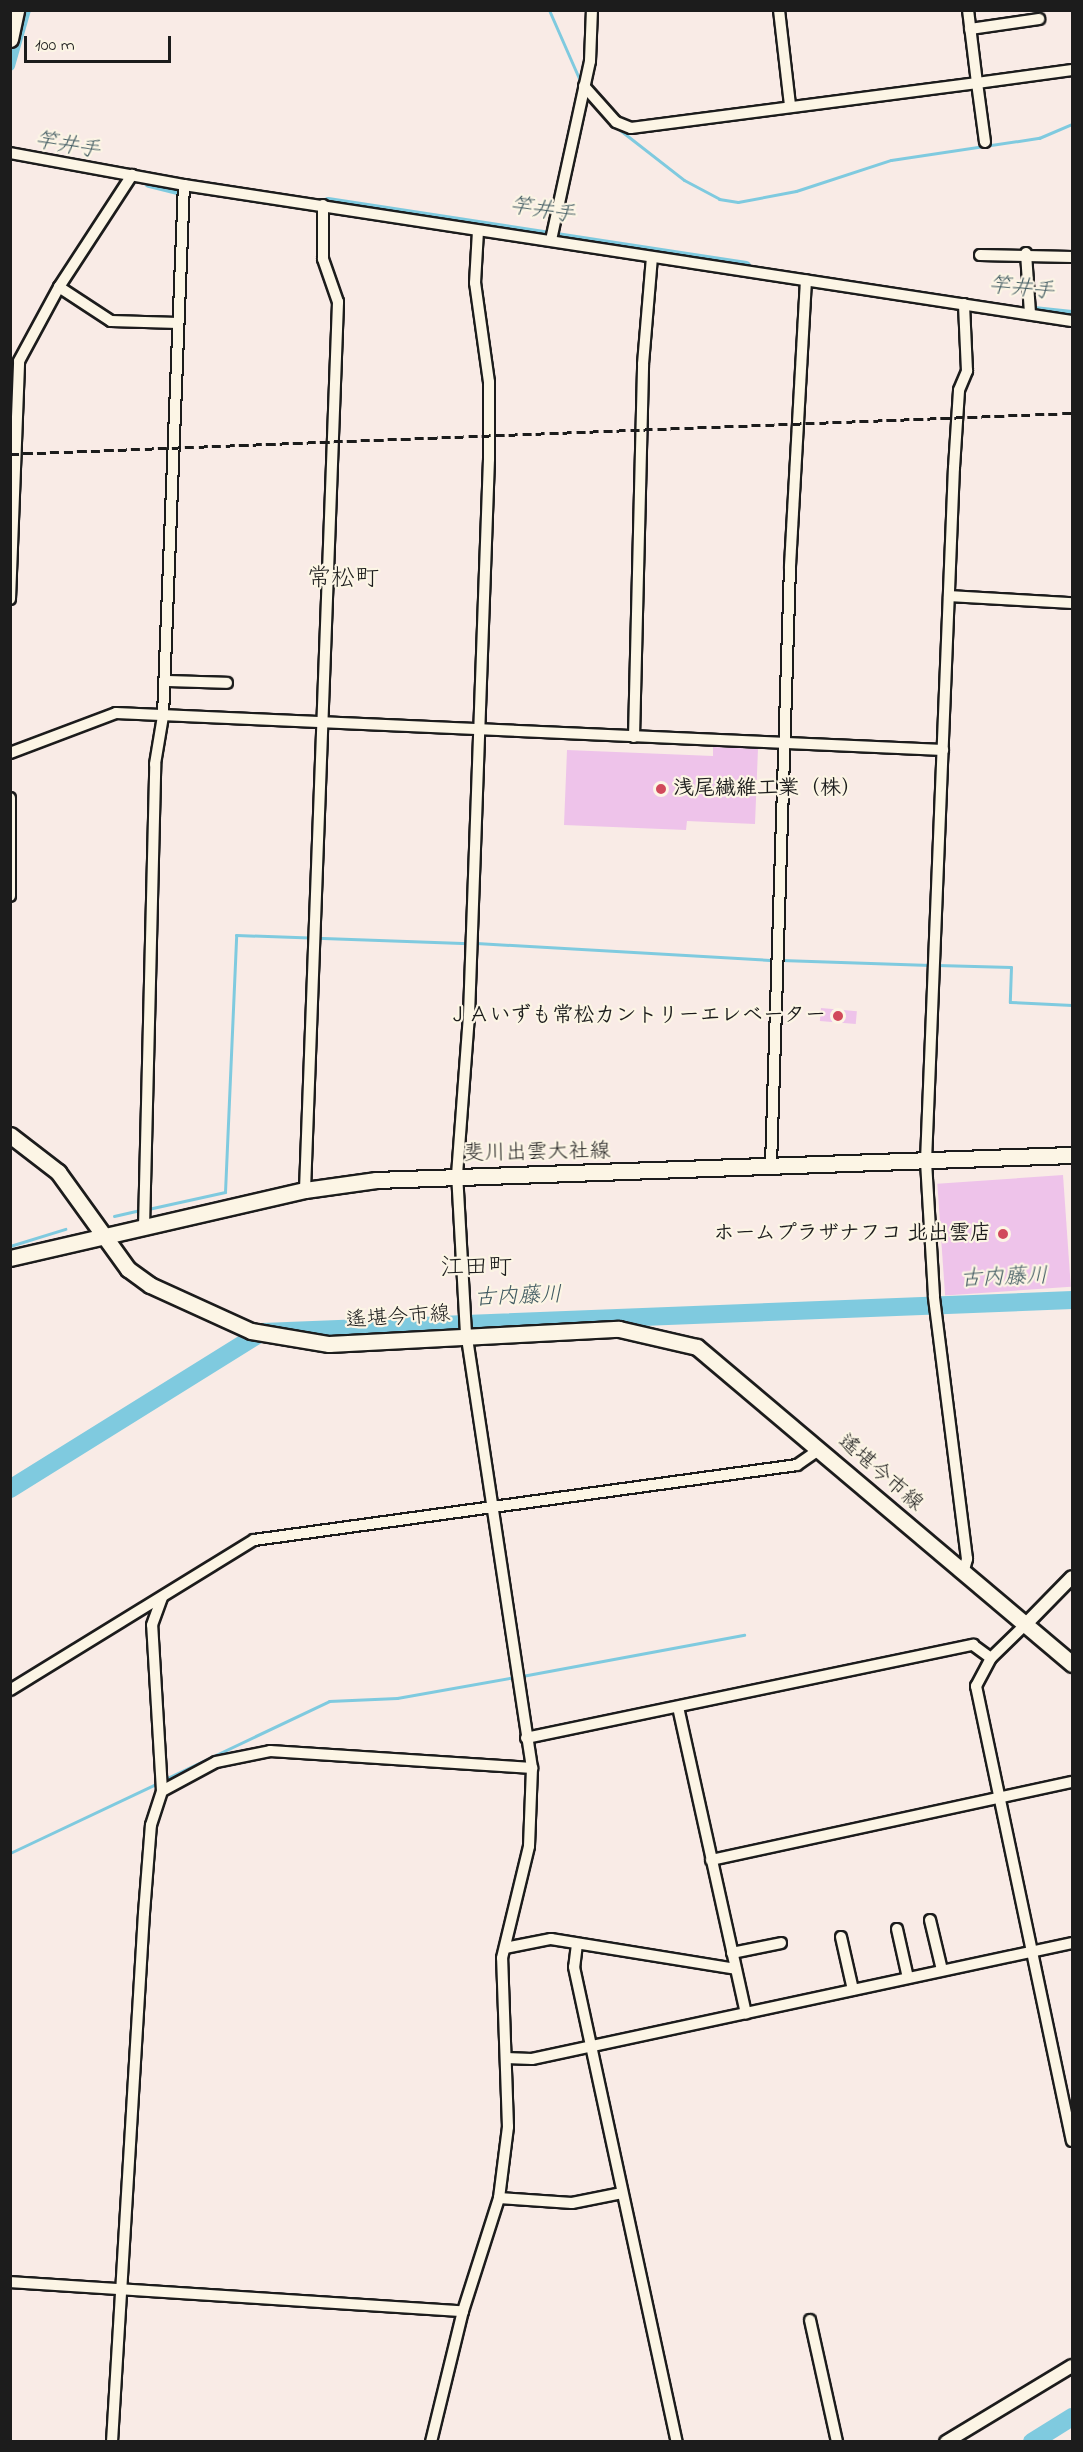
<!DOCTYPE html>
<html>
<head>
<meta charset="utf-8">
<style>
	body { margin:0 }
	#map { position:relative; width:1083px; height:2452px; overflow:hidden; background:#f9ebe6; font-family:"Indie Flower","Klee One",sans-serif }
	div>[style] { position:absolute }
	.stream>* { height:3px; margin:-1.5px; padding:0 1.5px; transform-origin:1.5px; border-radius:1.5px; background:#7fcadf }
	.canal>* { height:10px; margin:-5px; padding:0 5px; transform-origin:5px; border-radius:5px; background:#7fcadf }
	.river>* { height:18px; margin:-9px; padding:0 9px; transform-origin:9px; border-radius:9px; background:#7fcadf }
	.building>* { inset:0; background:#eec3ea; transform-origin:0 0 }
	.roads { filter:drop-shadow(2px 0 #1c1c1c) drop-shadow(-2px 0 #1c1c1c) drop-shadow(0 2px #1c1c1c) drop-shadow(0 -2px #1c1c1c) }
	.minor>* { height:10px; margin:-5px; padding:0 5px; transform-origin:5px; border-radius:5px; background:#fcf5e5 }
	.tertiary>* { height:12px; margin:-6px; padding:0 6px; transform-origin:6px; border-radius:6px; background:#fcf5e5 }
	.secondary>* { height:15px; margin:-7.5px; padding:0 7.5px; transform-origin:7.5px; border-radius:7.5px; background:#fcf5e5 }
	.rail>* { height:3px; margin-top:-1.5px; transform-origin:0; background:repeating-linear-gradient(90deg,#1c1c1c 0 9px,transparent 0 13.5px) }
	.dots>* { width:16px; height:16px; translate:-50% -50%; box-sizing:border-box; border:3px solid #fcf5e5; border-radius:50% }
	span { translate:-50% -50%; white-space:nowrap; text-align:center; line-height:1.15; -webkit-text-stroke:4.5px #fcf5e5; paint-order:stroke }
	.poi-label { font-size:21px; color:#1c1c1c; font-weight:700 }
	.left { translate:0 -50%; text-align:left }
	.right { translate:-100% -50%; text-align:right }
	.street-label { font-size:21px; color:#1c1c1c }
	.water-label { font-size:22px; color:#3f5960; font-style:italic }
	.quarter-label { font-size:24px; color:#1c1c1c }
	.frame { position:absolute; inset:0; border:12px solid #1c1c1c; pointer-events:none }
	.scale { position:absolute; left:24px; top:36px; width:147px; height:27px; box-sizing:border-box; border:3px solid #1c1c1c; border-top:0; padding-left:8px; font-size:18px; line-height:21px; white-space:nowrap; color:#1c1c1c; -webkit-text-stroke:4px #fcf5e5; paint-order:stroke }
</style>
</head>
<body>
<div id="map">
	<div class="stream">
		<div style="left:549px;top:10px;width:80px;rotate:66.3deg"></div>
		<div style="left:588px;top:97px;width:32px;rotate:49deg"></div>
		<div style="left:616px;top:127px;width:86px;rotate:37.9deg"></div>
		<div style="left:684px;top:180px;width:40px;rotate:28deg"></div>
		<div style="left:719px;top:199px;width:19px;rotate:9deg"></div>
		<div style="left:738px;top:202px;width:59px;rotate:-10.7deg"></div>
		<div style="left:796px;top:191px;width:100px;rotate:-18.1deg"></div>
		<div style="left:891px;top:160px;width:150px;rotate:-8.5deg"></div>
		<div style="left:1039px;top:138px;width:36px;rotate:-23deg"></div>
		<div style="left:476px;top:943px;width:298px;rotate:3.3deg"></div>
		<div style="left:781px;top:960px;width:149px;rotate:1.9deg"></div>
		<div style="left:937px;top:965px;width:74px;rotate:1.5deg"></div>
		<div style="left:1011px;top:967px;width:35px;rotate:92deg"></div>
		<div style="left:1010px;top:1002px;width:62px;rotate:2.8deg"></div>
		<div style="left:148px;top:1209px;width:79px;rotate:-12.4deg"></div>
		<div style="left:225px;top:1192px;width:257px;rotate:-87.5deg"></div>
		<div style="left:236px;top:935px;width:233px;rotate:2deg"></div>
		<div style="left:114px;top:1216px;width:28px;rotate:-13deg"></div>
		<div style="left:10px;top:1246px;width:58px;rotate:-17.2deg"></div>
		<div style="left:522px;top:1676px;width:226px;rotate:-10.5deg"></div>
		<div style="left:163px;top:1780px;width:184px;rotate:-25.4deg"></div>
		<div style="left:329px;top:1701px;width:68px;rotate:-2.5deg"></div>
		<div style="left:397px;top:1698px;width:120px;rotate:-10.1deg"></div>
		<div style="left:10px;top:1853px;width:164px;rotate:-25.3deg"></div>
	</div>
	<div class="canal">
		<div style="left:10px;top:66px;width:58px;rotate:-74.1deg"></div>
		<div style="left:149px;top:183px;width:30px;rotate:14deg"></div>
		<div style="left:178px;top:190px;width:12px;rotate:-35deg"></div>
		<div style="left:328px;top:202px;width:423px;rotate:8.7deg"></div>
		<div style="left:1034px;top:311px;width:38px;rotate:6deg"></div>
	</div>
	<div class="river">
		<div style="left:10px;top:1489px;width:297px;rotate:-31.9deg"></div>
		<div style="left:262px;top:1332px;width:811px;rotate:-2.26deg"></div>
		<div style="left:1032px;top:2442px;width:47px;rotate:-32deg"></div>
	</div>
	<div class="building">
		<div style="clip-path:polygon(713px 747px,758px 749px,755px 824px,687px 821px,686px 830px,564px 825px,567px 750px,713px 756px)"></div>
		<div style="left:821px;top:1008px;width:36px;height:13px;rotate:5deg"></div>
		<div style="left:1063px;top:1175px;width:112px;height:126px;rotate:86deg"></div>
	</div>
	<div class="roads">
		<div class="minor">
			<div style="left:779px;top:10px;width:96px;rotate:83.4deg"></div>
			<div style="left:970px;top:29px;width:70px;rotate:-8.2deg"></div>
			<div style="left:584px;top:86px;width:48px;rotate:48.4deg"></div>
			<div style="left:616px;top:122px;width:16px;rotate:22deg"></div>
			<div style="left:631px;top:128px;width:349px;rotate:-7.4deg"></div>
			<div style="left:977px;top:83px;width:74px;rotate:-97deg"></div>
			<div style="left:985px;top:142px;width:60px;rotate:-97.7deg"></div>
			<div style="left:977px;top:83px;width:96px;rotate:-7.8deg"></div>
			<div style="left:10px;top:153px;width:177px;rotate:10.4deg"></div>
			<div style="left:184px;top:185px;width:898px;rotate:8.71deg"></div>
			<div style="left:551px;top:240px;width:183px;rotate:-77.7deg"></div>
			<div style="left:590px;top:61px;width:51px;rotate:-87.8deg"></div>
			<div style="left:1026px;top:253px;width:61px;rotate:86.2deg"></div>
			<div style="left:980px;top:255px;width:92px;rotate:1.2deg"></div>
			<div style="left:59px;top:287px;width:62px;rotate:33.2deg"></div>
			<div style="left:111px;top:321px;width:67px;rotate:1.7deg"></div>
			<div style="left:949px;top:596px;width:123px;rotate:3.3deg"></div>
			<div style="left:10px;top:599px;width:238px;rotate:-87.8deg"></div>
			<div style="left:19px;top:361px;width:84px;rotate:-61.6deg"></div>
			<div style="left:59px;top:287px;width:134px;rotate:-56.9deg"></div>
			<div style="left:165px;top:681px;width:62px;rotate:1.8deg"></div>
			<div style="left:634px;top:737px;width:373px;rotate:-88.6deg"></div>
			<div style="left:643px;top:364px;width:107px;rotate:-85.2deg"></div>
			<div style="left:10px;top:753px;width:113px;rotate:-20.7deg"></div>
			<div style="left:116px;top:713px;width:828px;rotate:2.56deg"></div>
			<div style="left:10px;top:798px;width:98px;rotate:90deg"></div>
			<div style="left:771px;top:1165px;width:599px;rotate:-88.18deg"></div>
			<div style="left:790px;top:566px;width:286px;rotate:-86.8deg"></div>
			<div style="left:305px;top:1190px;width:889px;rotate:-87.87deg"></div>
			<div style="left:338px;top:302px;width:46px;rotate:-109.2deg"></div>
			<div style="left:323px;top:259px;width:54px;rotate:-90deg"></div>
			<div style="left:144px;top:1227px;width:463px;rotate:-88.6deg"></div>
			<div style="left:155px;top:764px;width:49px;rotate:-80.5deg"></div>
			<div style="left:163px;top:716px;width:531px;rotate:-87.74deg"></div>
			<div style="left:963px;top:1573px;width:15px;rotate:-74deg"></div>
			<div style="left:967px;top:1559px;width:265px;rotate:-97.2deg"></div>
			<div style="left:934px;top:1296px;width:135px;rotate:-93.4deg"></div>
			<div style="left:926px;top:1161px;width:694px;rotate:-87.69deg"></div>
			<div style="left:954px;top:468px;width:78px;rotate:-86.3deg"></div>
			<div style="left:959px;top:390px;width:21px;rotate:-67deg"></div>
			<div style="left:967px;top:371px;width:67px;rotate:-92.6deg"></div>
			<div style="left:1027px;top:1623px;width:50px;rotate:135.8deg"></div>
			<div style="left:991px;top:1658px;width:32px;rotate:118deg"></div>
			<div style="left:976px;top:1686px;width:465px;rotate:78.1deg"></div>
			<div style="left:10px;top:1690px;width:286px;rotate:-31.6deg"></div>
			<div style="left:254px;top:1540px;width:548px;rotate:-7.86deg"></div>
			<div style="left:797px;top:1465px;width:28px;rotate:-35deg"></div>
			<div style="left:678px;top:1707px;width:314px;rotate:77.5deg"></div>
			<div style="left:526px;top:1738px;width:457px;rotate:-11.8deg"></div>
			<div style="left:973px;top:1645px;width:22px;rotate:36deg"></div>
			<div style="left:162px;top:1791px;width:61px;rotate:-28.2deg"></div>
			<div style="left:216px;top:1762px;width:55px;rotate:-11.5deg"></div>
			<div style="left:270px;top:1751px;width:263px;rotate:3.7deg"></div>
			<div style="left:711px;top:1860px;width:369px;rotate:-12.2deg"></div>
			<div style="left:930px;top:1920px;width:51px;rotate:76.5deg"></div>
			<div style="left:897px;top:1929px;width:50px;rotate:77.3deg"></div>
			<div style="left:841px;top:1937px;width:54px;rotate:77.2deg"></div>
			<div style="left:577px;top:1944px;width:23px;rotate:97deg"></div>
			<div style="left:574px;top:1967px;width:486px;rotate:77.8deg"></div>
			<div style="left:505px;top:1948px;width:47px;rotate:-11.1deg"></div>
			<div style="left:551px;top:1939px;width:187px;rotate:9.2deg"></div>
			<div style="left:732px;top:1953px;width:50px;rotate:-11.5deg"></div>
			<div style="left:506px;top:2058px;width:26px;rotate:2deg"></div>
			<div style="left:532px;top:2059px;width:552px;rotate:-12.12deg"></div>
			<div style="left:499px;top:2198px;width:73px;rotate:3.9deg"></div>
			<div style="left:572px;top:2203px;width:51px;rotate:-11.3deg"></div>
			<div style="left:10px;top:2282px;width:454px;rotate:3.7deg"></div>
			<div style="left:810px;top:2320px;width:125px;rotate:77.5deg"></div>
			<div style="left:112px;top:2442px;width:530px;rotate:-86.54deg"></div>
			<div style="left:144px;top:1913px;width:88px;rotate:-85.5deg"></div>
			<div style="left:151px;top:1825px;width:36px;rotate:-72deg"></div>
			<div style="left:162px;top:1791px;width:166px;rotate:-93.4deg"></div>
			<div style="left:152px;top:1625px;width:29px;rotate:-70deg"></div>
			<div style="left:431px;top:2442px;width:135px;rotate:-76.3deg"></div>
			<div style="left:463px;top:2311px;width:119px;rotate:-72.3deg"></div>
			<div style="left:499px;top:2198px;width:72px;rotate:-82.8deg"></div>
			<div style="left:508px;top:2127px;width:169px;rotate:-92deg"></div>
			<div style="left:502px;top:1958px;width:115px;rotate:-76.4deg"></div>
			<div style="left:529px;top:1846px;width:78px;rotate:-87.8deg"></div>
			<div style="left:532px;top:1768px;width:439px;rotate:-98.6deg"></div>
			<div style="left:466px;top:1334px;width:159px;rotate:-93.2deg"></div>
			<div style="left:457px;top:1175px;width:160px;rotate:-85.7deg"></div>
			<div style="left:469px;top:1015px;width:556px;rotate:-87.94deg"></div>
			<div style="left:489px;top:459px;width:77px;rotate:-90deg"></div>
			<div style="left:489px;top:382px;width:100px;rotate:-98deg"></div>
			<div style="left:475px;top:283px;width:52px;rotate:-86.7deg"></div>
		</div>
		<div class="tertiary">
			<div style="left:1027px;top:1623px;width:64px;rotate:-45.6deg"></div>
			<div style="left:946px;top:2442px;width:147px;rotate:-31.1deg"></div>
		</div>
		<div class="secondary">
			<div style="left:10px;top:39px;width:30px;rotate:-78deg"></div>
			<div style="left:10px;top:1135px;width:61px;rotate:37.6deg"></div>
			<div style="left:58px;top:1172px;width:120px;rotate:54.2deg"></div>
			<div style="left:128px;top:1269px;width:27px;rotate:36deg"></div>
			<div style="left:150px;top:1285px;width:111px;rotate:24.5deg"></div>
			<div style="left:251px;top:1331px;width:79px;rotate:9.5deg"></div>
			<div style="left:329px;top:1344px;width:290px;rotate:-3deg"></div>
			<div style="left:619px;top:1329px;width:80px;rotate:13deg"></div>
			<div style="left:697px;top:1347px;width:491px;rotate:40.2deg"></div>
			<div style="left:10px;top:1258px;width:303px;rotate:-13deg"></div>
			<div style="left:305px;top:1190px;width:72px;rotate:-8deg"></div>
			<div style="left:376px;top:1180px;width:696px;rotate:-2.06deg"></div>
		</div>
	</div>
	<div class="rail">
		<div style="left:10px;top:454px;width:1063px;rotate:-2.21deg"></div>
	</div>
	<div class="dots">
		<div style="left:661px;top:789px;background:#d1495b"></div>
		<div style="left:838px;top:1016px;background:#d1495b"></div>
		<div style="left:1003px;top:1234px;background:#d1495b"></div>
	</div>
	<div class="poi-label">
		<span class="left" style="left:673px;top:789px">浅尾繊維工業（株）</span>
		<span class="right" style="left:826px;top:1016px">ＪＡいずも常松カントリーエレベーター</span>
		<span class="right" style="left:991px;top:1234px">ホームプラザナフコ 北出雲店</span>
	</div>
	<div class="street-label">
		<span style="left:537px;top:1153px;rotate:-1deg">斐川出雲大社線</span>
		<span style="left:398px;top:1318px;rotate:-4deg">遙堪今市線</span>
		<span style="left:880px;top:1473px;rotate:41deg">遙堪今市線</span>
	</div>
	<div class="water-label">
		<span style="left:67px;top:147px;rotate:10deg">竿井手</span>
		<span style="left:542px;top:212px;rotate:9deg">竿井手</span>
		<span style="left:1021px;top:290px;rotate:6deg">竿井手</span>
		<span style="left:1004px;top:1279px;rotate:-2deg">古内藤川</span>
		<span style="left:518px;top:1298px;rotate:-2deg">古内藤川</span>
	</div>
	<div class="quarter-label">
		<span style="left:343px;top:580px">常松町</span>
		<span style="left:476px;top:1269px">江田町</span>
	</div>
	<div class="frame"></div>
	<div class="scale">100 m</div>
</div>
</body>
</html>
